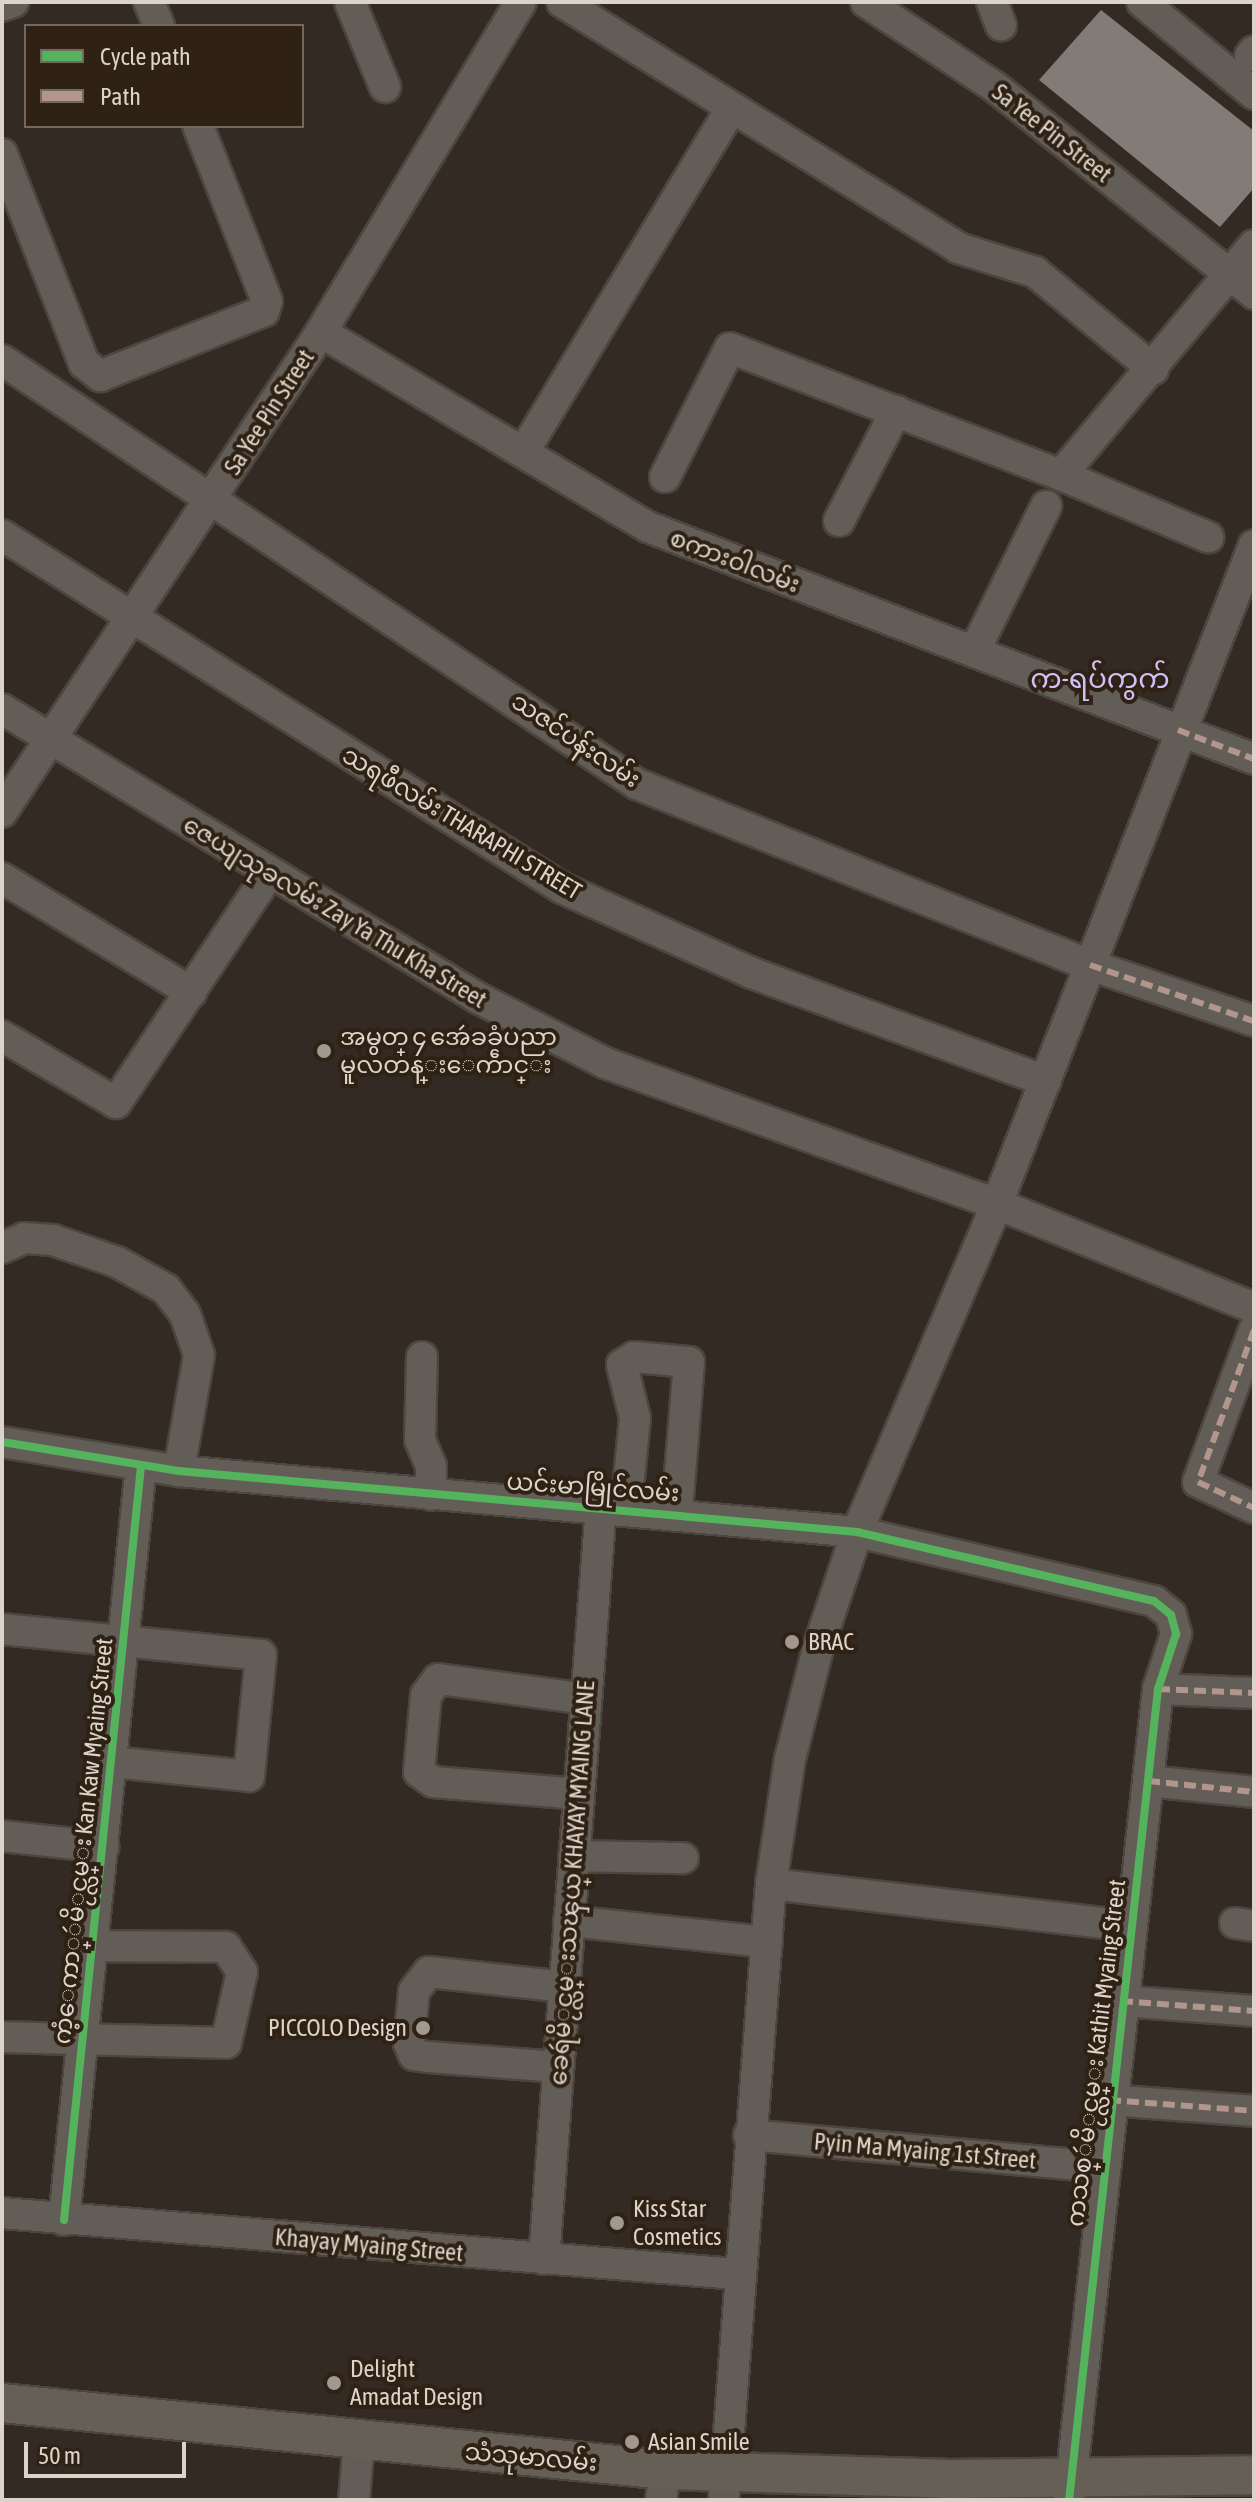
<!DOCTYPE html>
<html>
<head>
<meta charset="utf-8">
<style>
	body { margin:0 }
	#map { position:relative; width:1256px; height:2502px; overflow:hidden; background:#332b23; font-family:"Asap Condensed","Noto Sans Myanmar",sans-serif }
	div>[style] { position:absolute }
	.building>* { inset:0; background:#837b76 }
	.roads { filter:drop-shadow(2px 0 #4c463e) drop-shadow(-2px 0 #4c463e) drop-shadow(0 2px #4c463e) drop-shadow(0 -2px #4c463e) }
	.minor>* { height:30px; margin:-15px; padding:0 15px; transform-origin:15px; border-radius:15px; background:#635d57 }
	.major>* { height:38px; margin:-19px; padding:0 19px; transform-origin:19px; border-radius:19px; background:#655f55 }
	.quiet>* { height:6px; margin-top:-3px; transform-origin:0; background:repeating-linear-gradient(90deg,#b2968c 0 12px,transparent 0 18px) }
	.cycleway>* { height:8px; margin:-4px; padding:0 4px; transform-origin:4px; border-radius:4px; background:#56b35d }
	.dots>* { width:22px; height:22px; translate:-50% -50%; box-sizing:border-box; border:4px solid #2f2214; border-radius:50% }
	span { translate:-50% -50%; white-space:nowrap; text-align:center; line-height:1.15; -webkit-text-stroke:8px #2f2214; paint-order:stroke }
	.street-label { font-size:24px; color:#dcd3ca }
	.poi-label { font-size:24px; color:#dcd3ca }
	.left { translate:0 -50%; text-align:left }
	.right { translate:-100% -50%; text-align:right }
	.quarter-label { font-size:28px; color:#d0c0f8 }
	.frame { position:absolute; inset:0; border:4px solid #dcd3ca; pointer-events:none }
	.legend { position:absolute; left:24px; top:24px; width:280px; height:104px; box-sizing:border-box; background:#2f2214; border:2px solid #74695d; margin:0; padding:10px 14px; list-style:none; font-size:24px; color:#dcd3ca }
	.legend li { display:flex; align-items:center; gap:16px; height:40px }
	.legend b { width:40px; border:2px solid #74695d }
	.scale { position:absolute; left:24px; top:2442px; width:162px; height:36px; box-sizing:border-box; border:4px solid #dcd3ca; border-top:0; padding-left:10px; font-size:24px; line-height:28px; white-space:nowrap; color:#dcd3ca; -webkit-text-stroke:6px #2f2214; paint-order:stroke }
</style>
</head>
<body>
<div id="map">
	<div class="building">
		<div style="clip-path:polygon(1101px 10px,1254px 131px,1254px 188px,1220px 227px,1039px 80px)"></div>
	</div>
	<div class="roads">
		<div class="minor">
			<div style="left:149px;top:2px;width:26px;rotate:67deg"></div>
			<div style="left:350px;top:2px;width:92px;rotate:67.6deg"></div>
			<div style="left:562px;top:2px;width:466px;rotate:31.8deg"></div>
			<div style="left:958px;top:248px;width:81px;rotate:17.3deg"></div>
			<div style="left:1035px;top:272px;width:153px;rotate:39.4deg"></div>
			<div style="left:866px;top:2px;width:154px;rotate:33.4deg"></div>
			<div style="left:995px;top:87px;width:332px;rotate:38.6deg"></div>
			<div style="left:992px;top:2px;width:25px;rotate:69deg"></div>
			<div style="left:1142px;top:2px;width:145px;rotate:39.4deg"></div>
			<div style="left:2px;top:6px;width:12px;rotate:-20deg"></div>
			<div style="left:1250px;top:56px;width:6px;rotate:-51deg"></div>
			<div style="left:2px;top:154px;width:225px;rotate:68.6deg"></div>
			<div style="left:84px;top:363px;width:21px;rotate:39deg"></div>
			<div style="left:100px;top:376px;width:176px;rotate:-21.6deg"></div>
			<div style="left:264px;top:311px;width:10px;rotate:-73deg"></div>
			<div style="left:267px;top:301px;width:188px;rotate:-111.5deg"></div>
			<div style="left:321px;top:332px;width:381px;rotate:30.8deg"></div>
			<div style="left:648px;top:527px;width:649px;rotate:20.95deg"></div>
			<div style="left:2px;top:360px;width:764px;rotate:33.73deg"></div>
			<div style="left:637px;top:784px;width:488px;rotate:21.8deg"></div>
			<div style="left:1090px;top:965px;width:173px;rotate:18.9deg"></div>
			<div style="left:524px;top:451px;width:396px;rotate:-58.8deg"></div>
			<div style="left:1061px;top:475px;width:160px;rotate:22.9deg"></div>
			<div style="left:665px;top:477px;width:144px;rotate:-63.3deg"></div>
			<div style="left:730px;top:348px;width:355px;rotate:21deg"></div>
			<div style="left:1061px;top:475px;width:300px;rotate:-50deg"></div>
			<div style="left:839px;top:521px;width:124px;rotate:-62.6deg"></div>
			<div style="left:2px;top:535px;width:662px;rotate:32.23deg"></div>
			<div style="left:562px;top:888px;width:208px;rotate:24.1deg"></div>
			<div style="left:752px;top:973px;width:313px;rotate:20.2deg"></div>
			<div style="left:974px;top:652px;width:163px;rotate:-63.7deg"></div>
			<div style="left:2px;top:709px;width:557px;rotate:31.26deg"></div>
			<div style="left:478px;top:998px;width:143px;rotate:27.1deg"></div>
			<div style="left:605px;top:1063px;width:417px;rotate:19.8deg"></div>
			<div style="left:997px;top:1204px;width:277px;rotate:22deg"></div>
			<div style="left:2px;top:812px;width:576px;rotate:-56.39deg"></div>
			<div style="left:321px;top:332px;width:386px;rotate:-58.8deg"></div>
			<div style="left:2px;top:878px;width:221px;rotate:31.1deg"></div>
			<div style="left:2px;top:1036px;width:132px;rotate:30.4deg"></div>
			<div style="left:116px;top:1103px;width:275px;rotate:-56.3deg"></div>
			<div style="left:2px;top:1248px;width:24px;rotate:-24deg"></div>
			<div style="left:24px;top:1238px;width:29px;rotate:4deg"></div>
			<div style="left:53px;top:1240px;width:68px;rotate:19deg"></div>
			<div style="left:117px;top:1262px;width:56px;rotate:28.9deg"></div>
			<div style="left:166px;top:1289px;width:31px;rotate:53deg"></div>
			<div style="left:185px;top:1314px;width:43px;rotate:71.1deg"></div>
			<div style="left:199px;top:1355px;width:118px;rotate:99.8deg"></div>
			<div style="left:1254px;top:1330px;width:162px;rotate:110.2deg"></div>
			<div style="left:1198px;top:1482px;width:62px;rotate:24.9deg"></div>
			<div style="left:422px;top:1357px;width:83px;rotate:91.4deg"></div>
			<div style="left:420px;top:1440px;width:28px;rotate:67deg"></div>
			<div style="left:431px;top:1466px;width:29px;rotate:90deg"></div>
			<div style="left:2px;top:1442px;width:179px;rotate:9.3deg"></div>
			<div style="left:179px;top:1471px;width:681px;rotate:5.14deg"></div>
			<div style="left:857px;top:1532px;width:305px;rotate:13.1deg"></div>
			<div style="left:1154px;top:1601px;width:22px;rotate:39deg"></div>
			<div style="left:1171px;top:1615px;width:20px;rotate:75deg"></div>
			<div style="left:1176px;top:1634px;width:58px;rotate:108.1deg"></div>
			<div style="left:1158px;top:1689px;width:816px;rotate:96.26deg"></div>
			<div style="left:626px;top:1508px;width:90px;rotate:-84.3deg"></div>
			<div style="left:635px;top:1418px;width:55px;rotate:-103.8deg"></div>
			<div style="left:622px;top:1365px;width:14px;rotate:-34deg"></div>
			<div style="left:634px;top:1357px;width:55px;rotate:5.2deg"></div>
			<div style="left:689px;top:1362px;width:150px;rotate:94.6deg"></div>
			<div style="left:2px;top:1629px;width:260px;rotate:5.7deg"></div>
			<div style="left:261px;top:1655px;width:122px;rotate:95.7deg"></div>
			<div style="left:249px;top:1776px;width:139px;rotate:-174.2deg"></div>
			<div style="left:1158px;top:1689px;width:96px;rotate:2.4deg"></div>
			<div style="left:1148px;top:1781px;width:107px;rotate:5.9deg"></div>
			<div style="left:579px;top:1794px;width:146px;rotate:-175.3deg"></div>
			<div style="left:433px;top:1782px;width:17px;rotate:-144deg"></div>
			<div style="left:419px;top:1772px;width:77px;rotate:-84.8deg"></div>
			<div style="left:426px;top:1695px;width:20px;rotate:-53deg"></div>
			<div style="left:438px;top:1679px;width:149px;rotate:7.7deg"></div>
			<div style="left:2px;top:1836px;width:102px;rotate:6.2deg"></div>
			<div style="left:574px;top:1856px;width:109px;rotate:1.1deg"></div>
			<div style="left:771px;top:1884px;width:361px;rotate:6.7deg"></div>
			<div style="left:569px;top:1921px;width:199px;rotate:6.1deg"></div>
			<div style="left:1235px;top:1923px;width:19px;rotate:9deg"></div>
			<div style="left:1121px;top:2001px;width:133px;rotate:4.3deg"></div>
			<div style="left:2px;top:2037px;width:224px;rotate:1.5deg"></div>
			<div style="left:226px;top:2043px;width:73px;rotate:-77.3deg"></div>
			<div style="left:242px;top:1972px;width:30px;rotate:-123deg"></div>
			<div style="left:226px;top:1947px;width:134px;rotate:-179.6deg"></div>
			<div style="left:558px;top:2067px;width:130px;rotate:-175.6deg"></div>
			<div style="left:428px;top:2057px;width:14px;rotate:-172deg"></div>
			<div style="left:414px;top:2055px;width:13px;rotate:-113deg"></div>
			<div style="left:409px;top:2043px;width:52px;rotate:-84.5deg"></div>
			<div style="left:414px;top:1991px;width:24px;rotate:-52deg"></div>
			<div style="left:429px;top:1972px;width:137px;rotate:6.3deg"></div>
			<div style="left:1109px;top:2100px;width:145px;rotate:4.3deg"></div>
			<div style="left:749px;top:2135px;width:353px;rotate:5.2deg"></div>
			<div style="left:2px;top:2213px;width:737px;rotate:4.75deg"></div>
			<div style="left:64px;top:2220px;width:758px;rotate:-84.17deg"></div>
			<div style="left:544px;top:2259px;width:754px;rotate:-85.67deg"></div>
			<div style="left:724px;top:2497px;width:615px;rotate:-85.62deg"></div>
			<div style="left:771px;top:1884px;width:126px;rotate:-81.4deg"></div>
			<div style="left:790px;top:1759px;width:114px;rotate:-75.8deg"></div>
			<div style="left:818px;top:1648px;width:122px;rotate:-71.4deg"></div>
			<div style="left:857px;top:1532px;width:357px;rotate:-66.9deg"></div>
			<div style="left:997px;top:1204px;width:707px;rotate:-68.69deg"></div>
			<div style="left:354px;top:2500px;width:60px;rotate:-85.2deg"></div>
			<div style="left:661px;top:2500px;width:30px;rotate:-82deg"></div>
		</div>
		<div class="major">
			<div style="left:2px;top:2403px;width:666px;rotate:5.77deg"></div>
			<div style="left:665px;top:2470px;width:281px;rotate:1.8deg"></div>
			<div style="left:946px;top:2479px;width:308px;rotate:-0.7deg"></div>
		</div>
	</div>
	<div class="quiet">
		<div style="left:1178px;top:730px;width:81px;rotate:20.9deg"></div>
		<div style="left:1090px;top:965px;width:173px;rotate:18.9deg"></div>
		<div style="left:1254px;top:1330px;width:162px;rotate:110.2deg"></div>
		<div style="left:1198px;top:1482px;width:62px;rotate:24.9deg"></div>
		<div style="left:1158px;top:1689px;width:96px;rotate:2.4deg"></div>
		<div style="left:1148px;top:1781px;width:107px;rotate:5.9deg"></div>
		<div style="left:1121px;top:2001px;width:133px;rotate:4.3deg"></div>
		<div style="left:1109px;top:2100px;width:145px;rotate:4.3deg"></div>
	</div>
	<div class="cycleway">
		<div style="left:2px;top:1442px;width:179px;rotate:9.3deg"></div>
		<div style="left:179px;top:1471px;width:681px;rotate:5.14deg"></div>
		<div style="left:857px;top:1532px;width:305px;rotate:13.1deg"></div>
		<div style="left:1154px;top:1601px;width:22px;rotate:39deg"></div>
		<div style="left:1171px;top:1615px;width:20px;rotate:75deg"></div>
		<div style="left:1176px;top:1634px;width:58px;rotate:108.1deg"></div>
		<div style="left:1158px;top:1689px;width:816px;rotate:96.26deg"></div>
		<div style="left:64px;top:2220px;width:758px;rotate:-84.17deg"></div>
	</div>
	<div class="dots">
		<div style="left:324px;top:1051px;background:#a19890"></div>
		<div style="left:792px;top:1642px;background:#a19890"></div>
		<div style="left:423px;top:2028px;background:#a19890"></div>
		<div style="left:617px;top:2223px;background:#a19890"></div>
		<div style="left:334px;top:2383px;background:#a19890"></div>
		<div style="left:632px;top:2442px;background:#a19890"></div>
	</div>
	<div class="street-label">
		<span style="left:1052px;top:133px;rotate:38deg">Sa Yee Pin Street</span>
		<span style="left:269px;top:412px;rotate:-57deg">Sa Yee Pin Street</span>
		<span style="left:735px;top:561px;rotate:21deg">စကားဝါလမ်း</span>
		<span style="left:576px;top:740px;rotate:34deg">သဇင်ပန်းလမ်း</span>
		<span style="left:462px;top:823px;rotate:31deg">သရဖီလမ်း THARAPHI STREET</span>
		<span style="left:335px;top:912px;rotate:31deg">ဇေယျသုခလမ်း Zay Ya Thu Kha Street</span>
		<span style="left:593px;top:1487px;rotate:4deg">ယင်းမာမြိုင်လမ်း</span>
		<span style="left:83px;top:1841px;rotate:-84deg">ကံ့ေကာ္ဴမိႂင္လမ္း Kan Kaw Myaing Street</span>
		<span style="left:572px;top:1883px;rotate:-86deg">ခေရဴမိႂင္လမ္းသၾယ္ KHAYAY MYAING LANE</span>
		<span style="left:1096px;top:2053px;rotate:-83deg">ကသစ္ဴမိႂင္လမ္း Kathit Myaing Street</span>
		<span style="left:925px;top:2151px;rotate:5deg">Pyin Ma Myaing 1st Street</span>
		<span style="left:369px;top:2245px;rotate:5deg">Khayay Myaing Street</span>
		<span style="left:531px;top:2457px;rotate:5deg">သံသုမာလမ်း</span>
	</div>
	<div class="poi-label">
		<span class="left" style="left:340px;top:1051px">အမွတ္ ၄ အေဴခခံပညာ<br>မူလတန္းေကဵာင္း</span>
		<span class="left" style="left:808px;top:1642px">BRAC</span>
		<span class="right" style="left:407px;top:2028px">PICCOLO Design</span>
		<span class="left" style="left:633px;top:2223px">Kiss Star<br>Cosmetics</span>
		<span class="left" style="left:350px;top:2383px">Delight<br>Amadat Design</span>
		<span class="left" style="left:648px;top:2442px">Asian Smile</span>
	</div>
	<div class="quarter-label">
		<span style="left:1100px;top:678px">က-ရပ်ကွက်</span>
	</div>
	<div class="frame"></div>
	<ul class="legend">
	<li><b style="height:10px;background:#56b35d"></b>Cycle path</li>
	<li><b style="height:10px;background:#b2968c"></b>Path</li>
	</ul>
	<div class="scale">50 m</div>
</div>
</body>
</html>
